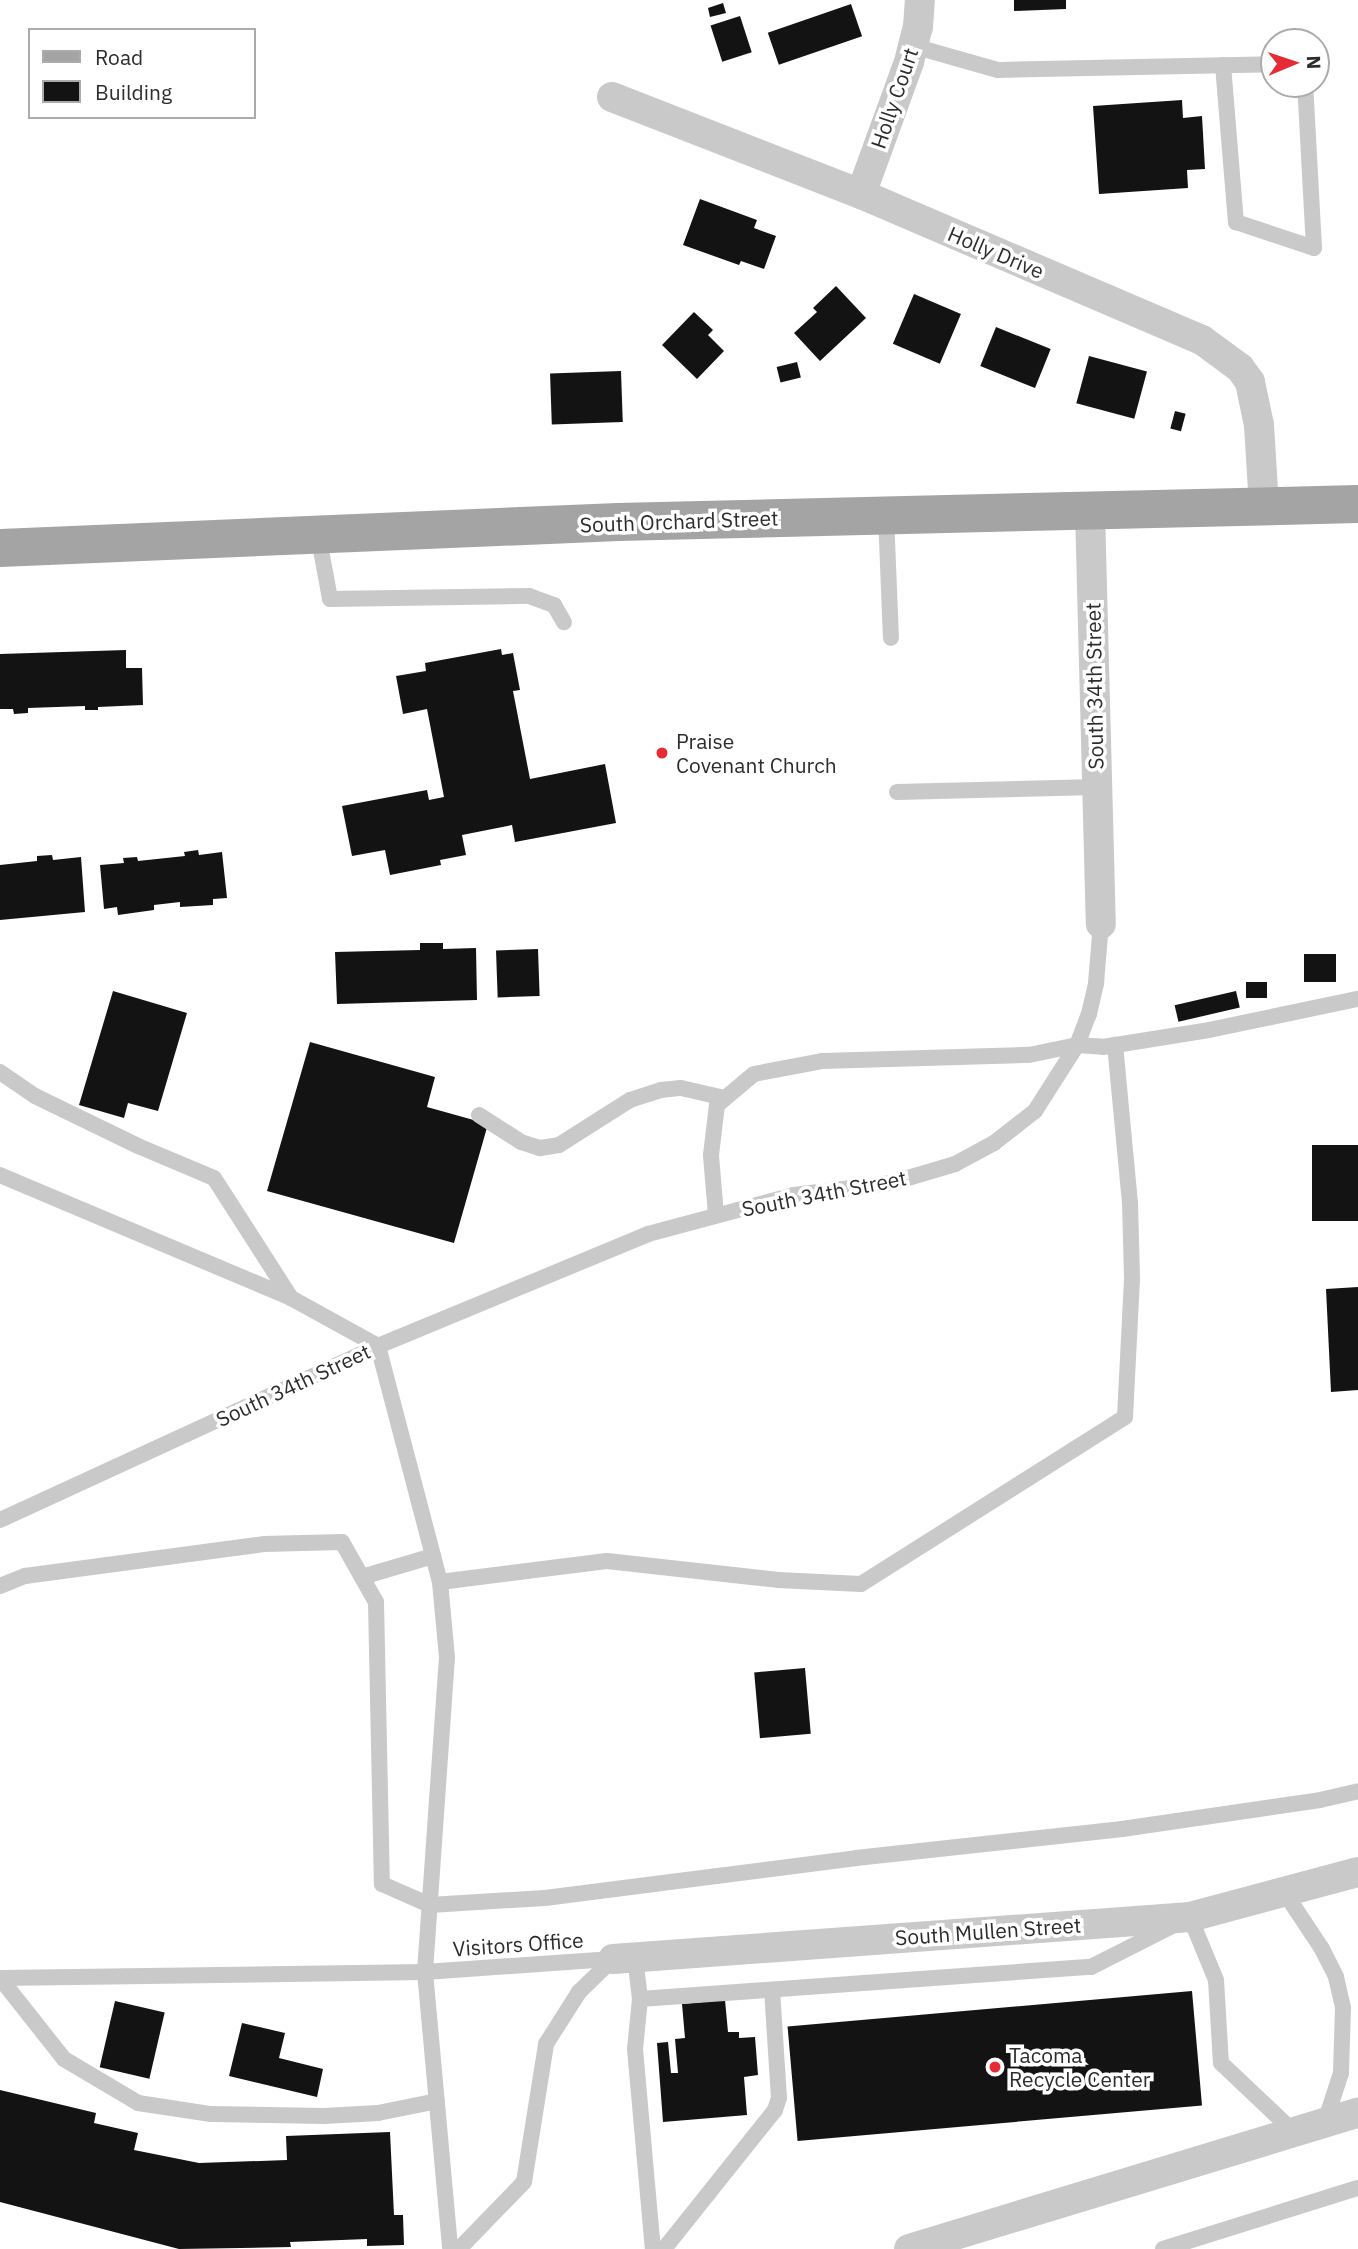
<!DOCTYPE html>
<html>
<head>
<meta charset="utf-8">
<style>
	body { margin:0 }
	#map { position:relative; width:1358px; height:2249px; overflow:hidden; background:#fff; font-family:"IBM Plex Sans",sans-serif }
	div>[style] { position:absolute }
	.building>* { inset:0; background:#131313; transform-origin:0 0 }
	.service>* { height:16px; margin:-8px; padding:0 8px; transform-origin:8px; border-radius:8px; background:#c9c9c9 }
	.minor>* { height:30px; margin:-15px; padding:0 15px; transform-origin:15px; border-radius:15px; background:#c9c9c9 }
	.primary>* { height:38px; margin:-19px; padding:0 19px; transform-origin:19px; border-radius:19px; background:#a4a4a4 }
	.dots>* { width:19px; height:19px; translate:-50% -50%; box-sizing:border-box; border:4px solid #fff; border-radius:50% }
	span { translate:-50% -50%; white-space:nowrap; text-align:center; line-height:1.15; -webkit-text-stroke:7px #fff; paint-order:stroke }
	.street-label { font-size:21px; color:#2c2c2c }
	.poi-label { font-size:21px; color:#2c2c2c }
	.left { translate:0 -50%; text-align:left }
	.legend { position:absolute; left:28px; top:28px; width:228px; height:91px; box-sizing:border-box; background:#fff; border:2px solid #ababab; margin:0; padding:9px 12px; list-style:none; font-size:21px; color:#2c2c2c }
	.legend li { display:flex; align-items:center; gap:14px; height:35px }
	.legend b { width:35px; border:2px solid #ababab }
	.north { position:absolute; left:1260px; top:28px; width:70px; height:70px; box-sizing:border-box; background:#fff; border:2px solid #ababab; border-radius:50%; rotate:88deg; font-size:19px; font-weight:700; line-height:28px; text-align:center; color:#2c2c2c }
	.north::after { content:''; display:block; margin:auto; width:24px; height:32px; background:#e52b35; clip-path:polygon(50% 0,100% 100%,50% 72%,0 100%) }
</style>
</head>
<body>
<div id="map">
	<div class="building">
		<div style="clip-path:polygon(1014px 0,1066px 0,1066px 9px,1014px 11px)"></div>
		<div style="clip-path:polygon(723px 3px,726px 13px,710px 17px,708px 8px)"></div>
		<div style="left:851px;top:4px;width:34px;height:88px;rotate:71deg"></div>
		<div style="left:740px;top:16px;width:38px;height:31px;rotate:72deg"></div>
		<div style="clip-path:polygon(1182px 100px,1183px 118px,1202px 116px,1205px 169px,1187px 170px,1188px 188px,1099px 194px,1093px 106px)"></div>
		<div style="clip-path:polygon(700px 199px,757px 220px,754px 228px,776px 236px,764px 269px,741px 261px,739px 265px,683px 245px)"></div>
		<div style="clip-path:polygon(836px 286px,866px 318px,820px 361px,794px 333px,817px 312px,813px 308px)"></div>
		<div style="left:914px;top:294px;width:51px;height:54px;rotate:23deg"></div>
		<div style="clip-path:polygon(694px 312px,713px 330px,708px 335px,724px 351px,697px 379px,662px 345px)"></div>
		<div style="left:996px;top:327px;width:59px;height:42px;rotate:22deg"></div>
		<div style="left:1089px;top:356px;width:60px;height:49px;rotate:15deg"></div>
		<div style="left:797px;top:362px;width:16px;height:21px;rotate:76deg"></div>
		<div style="left:621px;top:371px;width:51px;height:71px;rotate:88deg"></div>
		<div style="left:1175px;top:411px;width:11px;height:18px;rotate:15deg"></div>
		<div style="clip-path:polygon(501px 649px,502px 655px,513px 653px,520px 690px,513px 691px,530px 779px,605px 764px,616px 823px,515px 842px,512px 825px,462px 835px,466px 855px,440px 860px,441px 865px,390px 875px,385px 850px,352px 856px,342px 806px,427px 790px,429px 800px,444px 797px,427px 709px,403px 714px,396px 676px,426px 671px,425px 663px)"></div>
		<div style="clip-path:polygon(126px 650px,126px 668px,142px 668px,143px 705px,98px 707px,98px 710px,85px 710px,85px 706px,28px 708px,28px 713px,14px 714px,13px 709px,0 709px,0 654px)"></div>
		<div style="clip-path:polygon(198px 850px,199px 855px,222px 852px,227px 898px,213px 899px,213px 905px,180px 907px,180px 902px,154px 905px,154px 910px,118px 915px,117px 907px,104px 909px,100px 865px,124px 863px,123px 858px,137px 857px,138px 861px,185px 856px,184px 852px)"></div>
		<div style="clip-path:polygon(52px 855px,53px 860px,81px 857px,85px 912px,0 920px,0 865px,37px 861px,37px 856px)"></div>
		<div style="clip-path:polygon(420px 943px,443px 943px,443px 949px,476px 948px,477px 1000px,337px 1004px,335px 952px,420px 950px)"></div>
		<div style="left:538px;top:949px;width:47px;height:42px;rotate:88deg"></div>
		<div style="left:1304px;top:954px;width:32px;height:28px"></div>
		<div style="left:1246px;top:982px;width:21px;height:16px"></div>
		<div style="clip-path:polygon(113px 991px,187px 1013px,158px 1111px,128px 1103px,124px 1118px,79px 1105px)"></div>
		<div style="left:1236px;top:991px;width:17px;height:63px;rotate:77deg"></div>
		<div style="clip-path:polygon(310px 1042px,435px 1077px,427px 1107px,488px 1124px,454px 1243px,267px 1191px)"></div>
		<div style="left:1358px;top:1145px;width:76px;height:46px;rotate:90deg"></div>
		<div style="clip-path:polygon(1358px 1287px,1358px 1390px,1331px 1392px,1326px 1289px)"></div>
		<div style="left:805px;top:1668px;width:66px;height:51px;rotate:85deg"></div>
		<div style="left:1192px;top:1991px;width:115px;height:406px;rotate:85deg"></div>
		<div style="clip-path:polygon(725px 2000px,728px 2032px,739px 2032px,739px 2038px,755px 2037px,758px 2075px,744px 2077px,747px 2115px,663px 2122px,657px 2043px,668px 2042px,671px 2073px,678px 2073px,675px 2039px,685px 2038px,682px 2004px)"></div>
		<div style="left:115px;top:2001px;width:51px;height:68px;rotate:13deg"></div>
		<div style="clip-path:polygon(242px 2023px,285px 2033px,279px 2058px,323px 2069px,317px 2097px,229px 2076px)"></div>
		<div style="clip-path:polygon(0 2090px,96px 2113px,94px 2123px,138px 2133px,134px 2150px,199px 2163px,287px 2160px,286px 2136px,390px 2132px,394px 2215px,403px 2215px,404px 2245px,367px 2246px,367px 2239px,290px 2242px,291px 2247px,179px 2249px,0 2202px)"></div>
	</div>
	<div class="service">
		<div style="left:913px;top:46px;width:88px;rotate:15.8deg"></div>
		<div style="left:998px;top:70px;width:276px;rotate:-1.2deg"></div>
		<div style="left:1223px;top:65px;width:158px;rotate:85.3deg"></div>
		<div style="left:1236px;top:222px;width:82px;rotate:18.4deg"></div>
		<div style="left:1314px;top:248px;width:164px;rotate:-93.1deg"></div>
		<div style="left:886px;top:515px;width:123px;rotate:87.7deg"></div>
		<div style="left:318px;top:534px;width:66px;rotate:79.5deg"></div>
		<div style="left:330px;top:599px;width:199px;rotate:-0.9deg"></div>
		<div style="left:529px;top:596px;width:27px;rotate:20deg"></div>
		<div style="left:554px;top:605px;width:20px;rotate:60deg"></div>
		<div style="left:897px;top:792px;width:200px;rotate:-1.4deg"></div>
		<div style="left:0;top:1072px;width:42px;rotate:34.4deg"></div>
		<div style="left:35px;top:1096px;width:114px;rotate:25.9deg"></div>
		<div style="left:138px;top:1146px;width:82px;rotate:22.8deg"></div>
		<div style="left:214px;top:1178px;width:143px;rotate:57.3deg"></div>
		<div style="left:479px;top:1115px;width:50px;rotate:32.7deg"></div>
		<div style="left:521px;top:1142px;width:20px;rotate:18deg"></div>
		<div style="left:540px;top:1148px;width:19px;rotate:-9deg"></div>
		<div style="left:559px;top:1145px;width:84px;rotate:-32.4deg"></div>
		<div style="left:630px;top:1100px;width:33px;rotate:-18deg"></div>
		<div style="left:661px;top:1090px;width:20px;rotate:-6deg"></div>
		<div style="left:681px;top:1088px;width:45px;rotate:12.8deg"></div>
		<div style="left:0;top:1175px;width:316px;rotate:22.9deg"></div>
		<div style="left:291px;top:1298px;width:99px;rotate:28.9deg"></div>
		<div style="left:378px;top:1346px;width:244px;rotate:75.3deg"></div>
		<div style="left:440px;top:1582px;width:75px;rotate:84.7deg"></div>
		<div style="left:447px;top:1657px;width:316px;rotate:94deg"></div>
		<div style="left:425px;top:1972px;width:278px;rotate:84.8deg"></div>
		<div style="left:716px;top:1215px;width:60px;rotate:-94.8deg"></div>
		<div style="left:711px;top:1155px;width:50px;rotate:-83.2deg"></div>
		<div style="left:717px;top:1105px;width:48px;rotate:-40deg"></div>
		<div style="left:754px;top:1074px;width:69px;rotate:-10.8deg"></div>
		<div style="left:822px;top:1061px;width:207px;rotate:-1.7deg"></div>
		<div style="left:1029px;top:1055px;width:49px;rotate:-11.8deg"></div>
		<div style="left:1077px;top:1045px;width:26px;rotate:4deg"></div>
		<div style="left:1103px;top:1047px;width:107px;rotate:-9.1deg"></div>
		<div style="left:1209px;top:1030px;width:152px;rotate:-11.8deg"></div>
		<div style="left:0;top:1520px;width:416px;rotate:-24.7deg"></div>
		<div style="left:378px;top:1346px;width:292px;rotate:-22.5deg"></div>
		<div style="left:648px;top:1234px;width:151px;rotate:-15deg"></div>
		<div style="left:794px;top:1195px;width:98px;rotate:-7.1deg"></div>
		<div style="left:891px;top:1183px;width:67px;rotate:-16.5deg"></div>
		<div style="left:955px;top:1164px;width:44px;rotate:-28.3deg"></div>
		<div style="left:994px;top:1143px;width:52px;rotate:-38deg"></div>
		<div style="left:1035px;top:1111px;width:78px;rotate:-57.5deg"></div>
		<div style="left:1077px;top:1045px;width:33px;rotate:-69deg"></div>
		<div style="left:1089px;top:1014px;width:32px;rotate:-77deg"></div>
		<div style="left:1096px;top:983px;width:59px;rotate:-85.2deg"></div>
		<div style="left:362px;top:1577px;width:74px;rotate:-16.5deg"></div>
		<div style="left:440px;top:1582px;width:168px;rotate:-7.2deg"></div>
		<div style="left:607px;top:1561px;width:172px;rotate:6.3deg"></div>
		<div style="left:778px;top:1580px;width:83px;rotate:2.8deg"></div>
		<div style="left:861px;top:1584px;width:312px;rotate:-32.3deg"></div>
		<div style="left:1125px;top:1417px;width:139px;rotate:-87.1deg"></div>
		<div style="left:1132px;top:1278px;width:75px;rotate:-91.5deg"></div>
		<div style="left:1130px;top:1203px;width:159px;rotate:-95.4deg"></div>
		<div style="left:0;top:1586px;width:27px;rotate:-22deg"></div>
		<div style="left:25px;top:1576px;width:241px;rotate:-7.6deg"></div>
		<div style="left:264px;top:1544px;width:78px;rotate:-1.5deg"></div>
		<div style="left:342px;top:1542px;width:69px;rotate:60.5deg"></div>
		<div style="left:376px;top:1602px;width:282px;rotate:88.8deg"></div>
		<div style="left:382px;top:1884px;width:52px;rotate:23.6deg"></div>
		<div style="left:430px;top:1905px;width:115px;rotate:-3.5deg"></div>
		<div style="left:545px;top:1898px;width:314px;rotate:-7.3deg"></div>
		<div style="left:856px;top:1858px;width:268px;rotate:-6.2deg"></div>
		<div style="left:1122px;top:1829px;width:200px;rotate:-8.3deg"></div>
		<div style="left:1320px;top:1800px;width:39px;rotate:-13deg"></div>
		<div style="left:1285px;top:1893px;width:67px;rotate:56.5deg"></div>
		<div style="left:1322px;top:1949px;width:31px;rotate:63deg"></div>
		<div style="left:1336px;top:1977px;width:32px;rotate:77deg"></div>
		<div style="left:1343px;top:2008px;width:65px;rotate:91.8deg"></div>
		<div style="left:1341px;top:2073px;width:52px;rotate:108.1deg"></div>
		<div style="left:635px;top:1957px;width:42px;rotate:83.2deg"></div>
		<div style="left:640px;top:1999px;width:50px;rotate:95.7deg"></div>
		<div style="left:635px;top:2049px;width:201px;rotate:84.9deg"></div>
		<div style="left:0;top:1978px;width:425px;rotate:-0.8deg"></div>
		<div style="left:425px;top:1972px;width:188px;rotate:-4deg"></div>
		<div style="left:0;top:1978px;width:103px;rotate:51.7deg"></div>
		<div style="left:64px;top:2059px;width:86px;rotate:30.7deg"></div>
		<div style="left:138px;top:2103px;width:74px;rotate:8.6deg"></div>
		<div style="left:211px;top:2114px;width:113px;rotate:1deg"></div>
		<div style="left:324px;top:2116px;width:54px;rotate:-3.2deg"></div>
		<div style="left:378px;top:2113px;width:60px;rotate:-11.5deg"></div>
		<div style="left:640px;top:1999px;width:452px;rotate:-4.1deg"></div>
		<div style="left:1091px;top:1967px;width:111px;rotate:-26.8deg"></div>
		<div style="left:1190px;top:1917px;width:68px;rotate:67.6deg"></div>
		<div style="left:1216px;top:1980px;width:83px;rotate:86.6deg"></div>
		<div style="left:1221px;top:2063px;width:100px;rotate:43.4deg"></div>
		<div style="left:459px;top:2249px;width:93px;rotate:-45.9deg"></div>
		<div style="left:524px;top:2182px;width:140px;rotate:-80.9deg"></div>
		<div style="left:546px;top:2044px;width:62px;rotate:-57.6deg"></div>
		<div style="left:579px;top:1992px;width:47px;rotate:-44.1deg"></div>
		<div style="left:664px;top:2249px;width:178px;rotate:-51.4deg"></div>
		<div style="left:775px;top:2110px;width:13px;rotate:-72deg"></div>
		<div style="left:779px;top:2098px;width:107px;rotate:-93.7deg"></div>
		<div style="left:1163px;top:2249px;width:204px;rotate:-17.4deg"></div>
	</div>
	<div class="minor">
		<div style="left:612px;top:97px;width:267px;rotate:21.3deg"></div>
		<div style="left:861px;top:194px;width:371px;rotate:23.2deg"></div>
		<div style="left:1202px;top:340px;width:47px;rotate:36.4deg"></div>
		<div style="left:1240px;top:368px;width:17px;rotate:54deg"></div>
		<div style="left:1250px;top:382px;width:44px;rotate:78.2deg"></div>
		<div style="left:1259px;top:425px;width:81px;rotate:86.5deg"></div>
		<div style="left:861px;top:194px;width:140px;rotate:-70deg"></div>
		<div style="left:909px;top:62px;width:36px;rotate:-76deg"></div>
		<div style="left:918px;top:27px;width:27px;rotate:-86deg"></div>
		<div style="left:1090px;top:511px;width:413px;rotate:88.5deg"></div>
		<div style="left:613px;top:1959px;width:579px;rotate:-4.16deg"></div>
		<div style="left:1190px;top:1917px;width:174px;rotate:-15deg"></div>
		<div style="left:909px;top:2249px;width:469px;rotate:-16.9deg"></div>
	</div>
	<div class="primary">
		<div style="left:0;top:548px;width:619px;rotate:-2.41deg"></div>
		<div style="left:618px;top:522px;width:740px;rotate:-1.39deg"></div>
	</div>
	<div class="dots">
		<div style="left:662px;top:753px;background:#e52b35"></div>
		<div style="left:995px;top:2067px;background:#e52b35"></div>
	</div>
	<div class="street-label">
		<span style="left:894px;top:98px;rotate:-71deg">Holly Court</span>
		<span style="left:996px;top:252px;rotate:23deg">Holly Drive</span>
		<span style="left:679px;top:521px;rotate:-2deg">South Orchard Street</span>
		<span style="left:1094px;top:686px;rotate:-91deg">South 34th Street</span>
		<span style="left:824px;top:1193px;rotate:-11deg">South 34th Street</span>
		<span style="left:293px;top:1385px;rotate:-25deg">South 34th Street</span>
		<span style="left:988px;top:1931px;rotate:-4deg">South Mullen Street</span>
		<span style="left:518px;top:1944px;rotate:-4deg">Visitors Office</span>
	</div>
	<div class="poi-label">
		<span class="left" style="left:676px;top:753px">Praise<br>Covenant Church</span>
		<span class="left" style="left:1009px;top:2067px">Tacoma<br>Recycle Center</span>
	</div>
	<ul class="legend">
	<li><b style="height:9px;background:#a4a4a4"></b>Road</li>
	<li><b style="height:19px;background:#131313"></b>Building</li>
	</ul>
	<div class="north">N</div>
</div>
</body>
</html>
